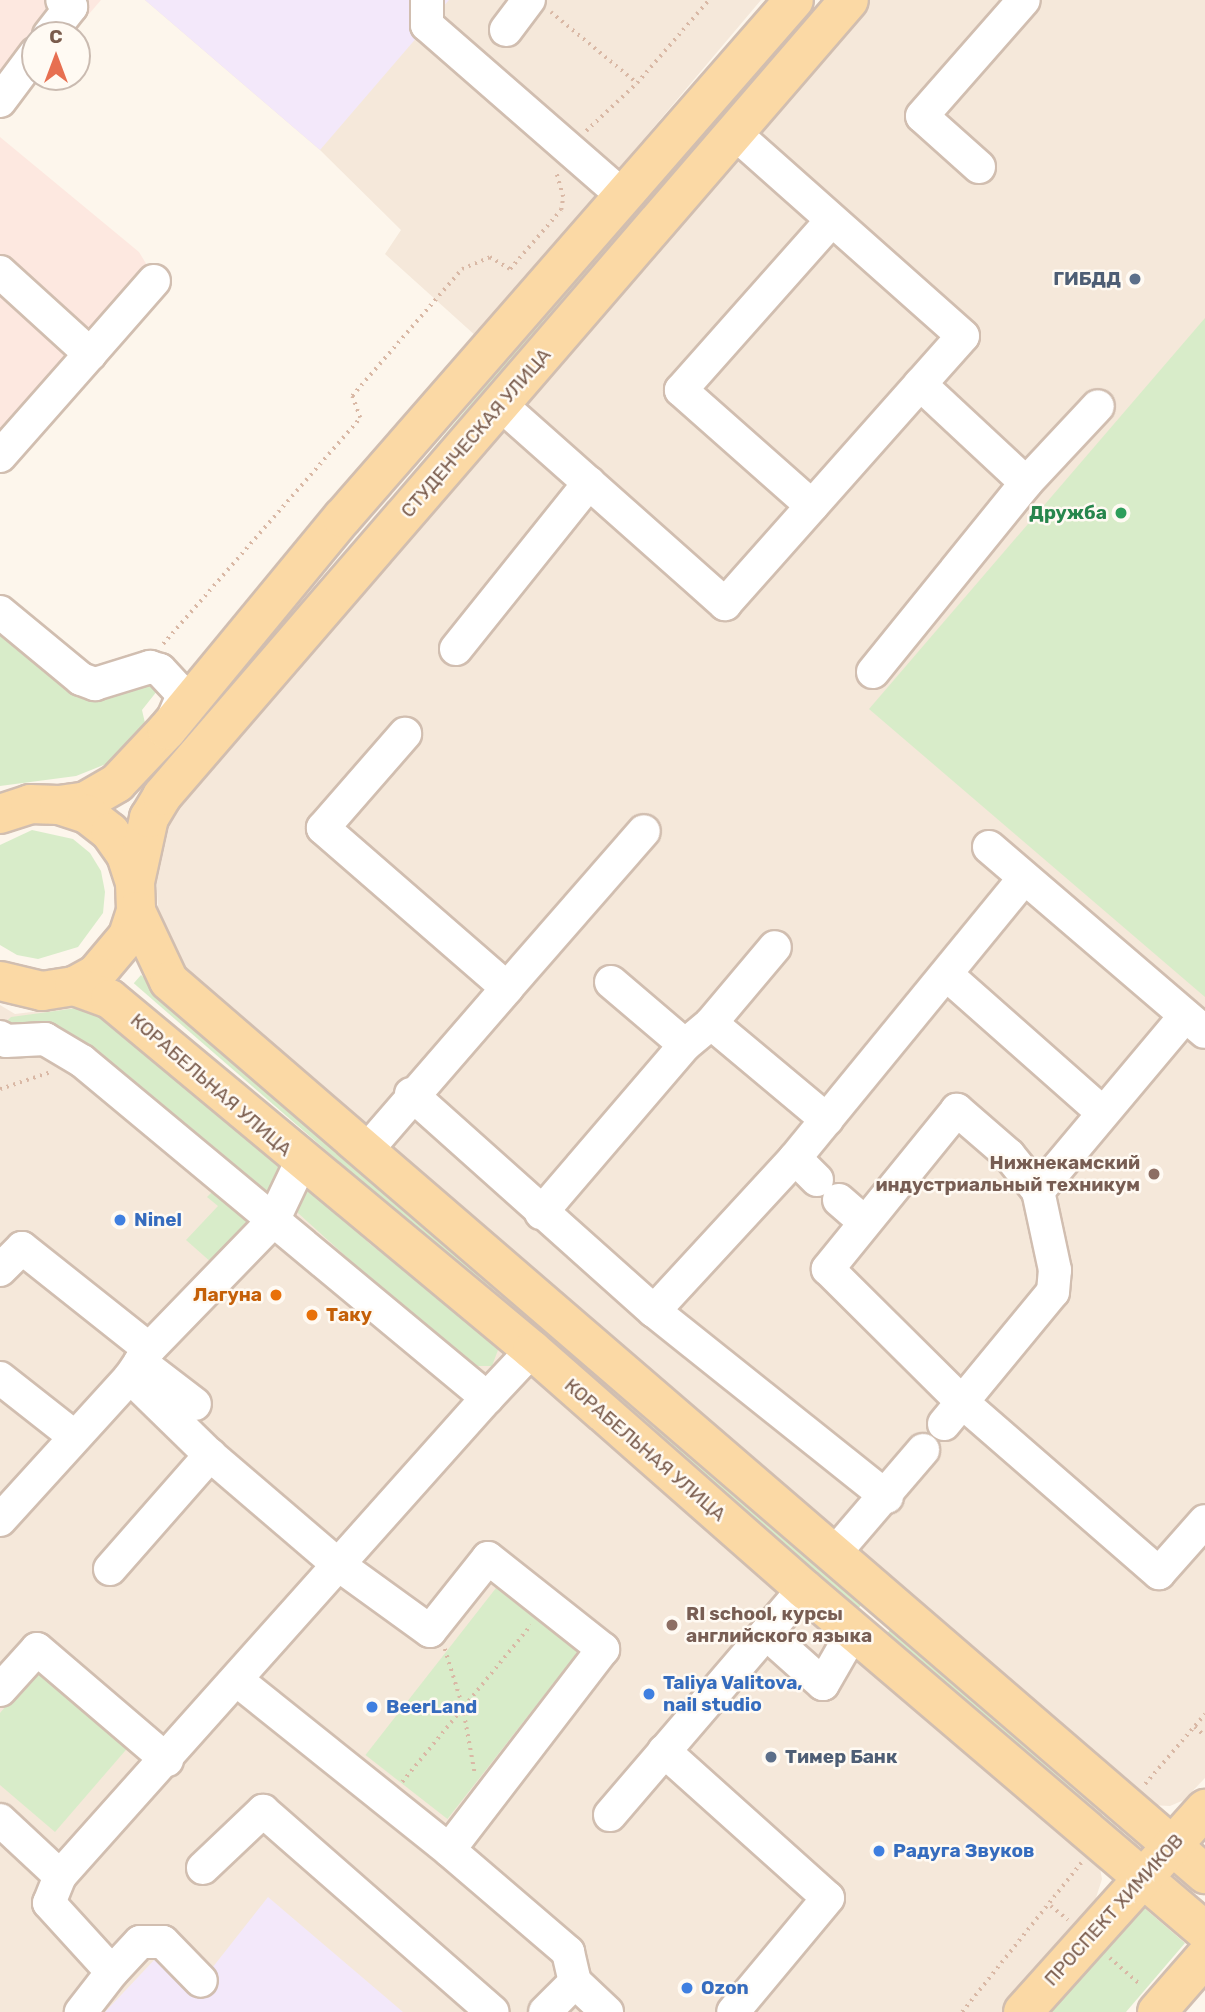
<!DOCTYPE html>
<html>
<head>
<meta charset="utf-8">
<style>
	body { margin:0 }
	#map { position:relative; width:1205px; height:2012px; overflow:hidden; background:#fdf6ec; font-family:Rubik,sans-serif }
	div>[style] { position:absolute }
	.residential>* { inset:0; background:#f5e8da }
	.commercial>* { inset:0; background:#fde8e0 }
	.education>* { inset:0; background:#f3e8fa }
	.green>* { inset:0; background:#d8ecc9; transform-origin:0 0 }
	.path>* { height:3.5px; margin-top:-1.75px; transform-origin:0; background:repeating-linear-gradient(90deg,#d9b8a5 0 2px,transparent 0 7px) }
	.roads { filter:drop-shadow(2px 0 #d1beb0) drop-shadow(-2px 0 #d1beb0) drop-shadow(0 2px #d1beb0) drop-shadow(0 -2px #d1beb0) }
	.minor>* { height:32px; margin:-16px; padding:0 16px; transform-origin:16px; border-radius:16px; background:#fff }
	.major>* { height:38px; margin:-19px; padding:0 19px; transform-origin:19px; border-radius:19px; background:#fbd9a5 }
	.dots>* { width:19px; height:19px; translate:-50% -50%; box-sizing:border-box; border:4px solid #fffaf3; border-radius:50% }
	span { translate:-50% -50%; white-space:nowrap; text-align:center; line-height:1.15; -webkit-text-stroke:5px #fffaf3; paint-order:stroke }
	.service-label { font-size:19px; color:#4e5e75; font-weight:700 }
	.right { translate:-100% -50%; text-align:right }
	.left { translate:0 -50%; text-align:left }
	.street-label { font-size:19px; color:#7a5c4d }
	.leisure-label { font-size:19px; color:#27864d; font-weight:700 }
	.education-label { font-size:19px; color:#785e54; font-weight:700 }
	.shop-label { font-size:19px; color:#366cbe; font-weight:700 }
	.food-label { font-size:19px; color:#c56008; font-weight:700 }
	.north { position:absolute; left:21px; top:21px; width:70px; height:70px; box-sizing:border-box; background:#fffaf3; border:2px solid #cabbb1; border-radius:50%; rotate:0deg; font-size:19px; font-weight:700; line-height:28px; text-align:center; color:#7a5c4d }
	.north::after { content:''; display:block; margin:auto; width:24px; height:32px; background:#e76f51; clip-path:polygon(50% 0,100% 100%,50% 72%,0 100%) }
</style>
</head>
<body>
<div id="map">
	<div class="residential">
		<div style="clip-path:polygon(145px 0,761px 0,477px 337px,385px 254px,401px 230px,320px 150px)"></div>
		<div style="clip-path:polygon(864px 0,1205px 0,1205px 1778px,1184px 1800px,1170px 1806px,1150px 1805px,173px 963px,159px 929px,155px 848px,159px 825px)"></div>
		<div style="clip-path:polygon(0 1005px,15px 1014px,72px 1007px,112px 1013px,1099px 1863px,1102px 1879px,1093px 1907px,1003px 2012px,0 2012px)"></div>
	</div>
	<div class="commercial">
		<div style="clip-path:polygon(0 0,101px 0,71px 35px,35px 35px,35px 77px,0 118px)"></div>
		<div style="clip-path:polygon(0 137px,139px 252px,159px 285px,0 472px)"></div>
	</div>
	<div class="education">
		<div style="clip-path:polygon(145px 0,449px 0,320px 150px)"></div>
		<div style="clip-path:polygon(268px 1897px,403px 2012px,105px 2012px,156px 1958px,194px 1991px)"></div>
	</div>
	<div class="green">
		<div style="left:807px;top:3px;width:16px;height:1056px;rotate:40deg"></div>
		<div style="clip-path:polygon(1205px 318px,1205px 997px,869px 709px)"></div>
		<div style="clip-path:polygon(0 623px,73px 683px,148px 675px,161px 686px,142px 710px,145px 723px,106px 764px,76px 776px,0 786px)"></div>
		<div style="clip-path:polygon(32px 830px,73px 839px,90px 853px,101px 871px,105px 892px,103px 913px,78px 947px,38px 959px,17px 955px,0 945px,0 845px)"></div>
		<div style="left:141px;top:975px;width:957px;height:11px;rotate:41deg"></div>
		<div style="clip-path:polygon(85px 1007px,107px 1010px,282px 1164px,279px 1181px,265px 1200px,5px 1023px,11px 1017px)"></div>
		<div style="clip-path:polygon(313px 1187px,370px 1244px,492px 1338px,498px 1350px,492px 1366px,472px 1366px,427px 1330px,298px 1213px,295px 1198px,298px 1189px)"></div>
		<div style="clip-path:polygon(216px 1188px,252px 1218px,212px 1263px,186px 1240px,218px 1206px,207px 1197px)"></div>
		<div style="left:496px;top:1588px;width:104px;height:212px;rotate:38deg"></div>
		<div style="left:890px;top:1630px;width:332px;height:10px;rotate:41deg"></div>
		<div style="clip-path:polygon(40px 1666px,131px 1744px,55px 1832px,0 1785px,0 1713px)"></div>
		<div style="clip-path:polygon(1142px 1906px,1185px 1943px,1126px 2012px,1051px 2012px)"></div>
	</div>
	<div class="path">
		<div style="left:551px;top:12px;width:112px;rotate:39.5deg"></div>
		<div style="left:586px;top:131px;width:70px;rotate:-43.3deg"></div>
		<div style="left:637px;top:83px;width:110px;rotate:-49.1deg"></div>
		<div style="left:163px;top:644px;width:300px;rotate:-48.9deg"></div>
		<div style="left:360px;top:418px;width:23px;rotate:-110deg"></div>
		<div style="left:352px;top:396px;width:168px;rotate:-49.1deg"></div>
		<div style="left:462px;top:269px;width:30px;rotate:-23deg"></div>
		<div style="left:490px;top:257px;width:23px;rotate:31deg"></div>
		<div style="left:510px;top:269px;width:78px;rotate:-49.2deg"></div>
		<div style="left:561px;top:210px;width:13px;rotate:-81deg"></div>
		<div style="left:563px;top:197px;width:26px;rotate:-106deg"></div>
		<div style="left:0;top:1089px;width:54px;rotate:-18.4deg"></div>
		<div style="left:445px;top:1649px;width:61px;rotate:72.8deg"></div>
		<div style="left:463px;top:1707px;width:68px;rotate:79.8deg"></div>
		<div style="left:1195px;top:1727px;width:13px;rotate:42deg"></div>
		<div style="left:402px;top:1782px;width:203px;rotate:-50.6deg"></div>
		<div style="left:1145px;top:1784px;width:92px;rotate:-49.4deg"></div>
		<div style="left:1051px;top:1906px;width:22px;rotate:39deg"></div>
		<div style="left:1110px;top:1958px;width:41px;rotate:41.1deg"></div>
		<div style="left:962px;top:2012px;width:191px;rotate:-51.4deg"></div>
	</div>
	<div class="roads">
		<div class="minor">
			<div style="left:427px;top:0;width:25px;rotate:90deg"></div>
			<div style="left:427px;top:25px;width:260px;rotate:41.1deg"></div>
			<div style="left:506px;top:30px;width:38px;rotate:-53deg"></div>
			<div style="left:49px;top:35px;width:36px;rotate:-52deg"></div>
			<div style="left:71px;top:7px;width:11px;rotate:-142deg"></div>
			<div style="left:0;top:101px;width:59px;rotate:-53.3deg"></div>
			<div style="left:979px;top:167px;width:76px;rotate:-138.2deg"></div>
			<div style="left:922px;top:116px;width:154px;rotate:-48.7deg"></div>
			<div style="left:0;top:272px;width:122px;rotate:42.3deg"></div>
			<div style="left:90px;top:354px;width:136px;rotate:131.4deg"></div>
			<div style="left:90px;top:354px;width:97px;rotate:-48.8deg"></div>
			<div style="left:920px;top:384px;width:145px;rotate:43deg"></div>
			<div style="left:501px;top:405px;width:300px;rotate:41.6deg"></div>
			<div style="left:725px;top:604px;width:358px;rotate:-48.4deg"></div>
			<div style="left:963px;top:336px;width:306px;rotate:-138.4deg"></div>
			<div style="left:812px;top:506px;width:175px;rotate:-138.5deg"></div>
			<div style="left:681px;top:390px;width:227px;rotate:-48.4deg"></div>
			<div style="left:0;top:612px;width:105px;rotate:39.6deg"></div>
			<div style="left:81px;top:679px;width:15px;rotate:20deg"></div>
			<div style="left:95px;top:684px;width:58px;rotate:-17.2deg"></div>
			<div style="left:150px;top:667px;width:10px;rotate:17deg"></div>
			<div style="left:160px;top:670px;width:34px;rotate:47deg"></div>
			<div style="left:183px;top:695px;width:33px;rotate:113deg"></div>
			<div style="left:456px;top:649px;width:213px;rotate:-51.3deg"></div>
			<div style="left:873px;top:672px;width:243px;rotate:-51deg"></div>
			<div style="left:1026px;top:483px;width:105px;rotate:-46.9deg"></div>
			<div style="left:989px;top:847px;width:284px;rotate:40.6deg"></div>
			<div style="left:947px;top:975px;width:208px;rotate:41.5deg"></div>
			<div style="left:611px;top:982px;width:97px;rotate:40.4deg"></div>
			<div style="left:685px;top:1045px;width:34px;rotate:-40deg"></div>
			<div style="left:711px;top:1023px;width:99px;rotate:-49.9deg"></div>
			<div style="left:507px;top:988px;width:208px;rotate:-48.9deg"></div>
			<div style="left:1185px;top:1016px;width:229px;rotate:130deg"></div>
			<div style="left:1038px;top:1191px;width:46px;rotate:-128.9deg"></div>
			<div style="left:1009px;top:1155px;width:69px;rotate:-139.1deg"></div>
			<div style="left:957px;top:1110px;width:205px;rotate:129.1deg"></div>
			<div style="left:828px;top:1269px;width:189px;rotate:44.8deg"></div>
			<div style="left:962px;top:1402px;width:261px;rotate:41deg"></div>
			<div style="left:1159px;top:1573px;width:69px;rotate:-48.5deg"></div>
			<div style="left:711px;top:1023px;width:151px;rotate:39.9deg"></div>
			<div style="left:0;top:1037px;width:7px;rotate:34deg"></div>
			<div style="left:6px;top:1041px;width:39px;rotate:-3deg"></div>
			<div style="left:45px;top:1039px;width:43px;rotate:30.7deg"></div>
			<div style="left:82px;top:1061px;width:527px;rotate:39.76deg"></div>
			<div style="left:487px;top:1398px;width:66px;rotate:-46.8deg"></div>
			<div style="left:411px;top:1094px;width:326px;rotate:41.8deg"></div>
			<div style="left:654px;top:1311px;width:298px;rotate:38.6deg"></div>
			<div style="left:366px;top:1151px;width:216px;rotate:-49.1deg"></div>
			<div style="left:507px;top:988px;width:244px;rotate:-139deg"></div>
			<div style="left:323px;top:828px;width:125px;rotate:-48.9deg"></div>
			<div style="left:795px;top:1158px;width:31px;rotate:45deg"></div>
			<div style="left:301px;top:1162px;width:65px;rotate:115.4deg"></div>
			<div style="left:273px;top:1221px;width:178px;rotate:134.1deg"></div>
			<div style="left:149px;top:1349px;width:34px;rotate:124deg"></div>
			<div style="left:130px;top:1377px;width:112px;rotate:44.3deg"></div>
			<div style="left:210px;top:1455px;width:166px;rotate:40.6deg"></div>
			<div style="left:336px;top:1563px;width:116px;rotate:35.9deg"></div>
			<div style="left:430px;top:1631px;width:93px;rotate:-51.5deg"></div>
			<div style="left:488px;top:1558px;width:147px;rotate:38.4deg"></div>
			<div style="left:603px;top:1649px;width:253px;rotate:127.5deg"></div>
			<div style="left:449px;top:1850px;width:157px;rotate:40.6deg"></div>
			<div style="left:568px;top:1952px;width:31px;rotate:77deg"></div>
			<div style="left:575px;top:1982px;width:44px;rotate:43.2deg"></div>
			<div style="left:839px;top:1200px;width:32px;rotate:41deg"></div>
			<div style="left:541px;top:1213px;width:221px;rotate:-49.4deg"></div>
			<div style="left:0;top:1270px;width:31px;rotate:-45deg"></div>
			<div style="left:22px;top:1248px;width:162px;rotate:38.5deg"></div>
			<div style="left:654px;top:1311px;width:208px;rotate:-47.3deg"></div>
			<div style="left:795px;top:1158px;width:360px;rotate:-50.7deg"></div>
			<div style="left:140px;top:1362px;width:69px;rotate:37.4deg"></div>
			<div style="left:0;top:1378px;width:95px;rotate:38.2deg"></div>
			<div style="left:944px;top:1424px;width:171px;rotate:-50.5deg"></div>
			<div style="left:1053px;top:1292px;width:22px;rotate:-85deg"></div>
			<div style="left:1055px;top:1270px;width:81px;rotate:-102.1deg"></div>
			<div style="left:0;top:1520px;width:193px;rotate:-47.7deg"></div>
			<div style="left:834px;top:1554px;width:137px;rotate:-49.4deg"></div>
			<div style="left:110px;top:1569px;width:152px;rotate:-48.7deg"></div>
			<div style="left:767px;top:1634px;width:75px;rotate:41.8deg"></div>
			<div style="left:823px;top:1684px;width:60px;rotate:-60deg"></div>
			<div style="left:238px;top:1681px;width:270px;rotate:38.7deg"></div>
			<div style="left:0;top:1690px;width:55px;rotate:-47.9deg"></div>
			<div style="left:37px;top:1649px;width:171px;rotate:40.5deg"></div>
			<div style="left:664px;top:1751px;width:220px;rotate:41.9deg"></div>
			<div style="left:828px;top:1898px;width:148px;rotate:129.8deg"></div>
			<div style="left:610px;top:1815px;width:298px;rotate:-49.4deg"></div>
			<div style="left:0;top:1820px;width:82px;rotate:43deg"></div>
			<div style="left:60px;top:1876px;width:641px;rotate:-48.23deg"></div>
			<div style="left:203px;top:1868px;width:83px;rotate:-43.5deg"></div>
			<div style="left:263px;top:1811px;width:305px;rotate:41.2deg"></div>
			<div style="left:60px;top:1876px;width:29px;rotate:112deg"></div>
			<div style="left:49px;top:1903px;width:93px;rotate:47.6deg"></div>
			<div style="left:112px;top:1972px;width:51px;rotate:127.8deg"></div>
			<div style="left:112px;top:1972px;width:41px;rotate:-47deg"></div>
			<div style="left:140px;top:1942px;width:23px"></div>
			<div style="left:163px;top:1942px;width:54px;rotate:45.7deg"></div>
			<div style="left:545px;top:2012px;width:42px;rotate:-45deg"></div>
		</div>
		<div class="major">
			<div style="left:59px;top:805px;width:27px;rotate:-8deg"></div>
			<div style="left:86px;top:801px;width:36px;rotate:-30deg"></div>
			<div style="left:117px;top:783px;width:73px;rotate:-46.7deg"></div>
			<div style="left:167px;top:730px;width:275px;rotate:-50.5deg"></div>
			<div style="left:342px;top:518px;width:687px;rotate:-48.89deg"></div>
			<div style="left:0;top:814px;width:32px;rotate:-18deg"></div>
			<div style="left:30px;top:804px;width:29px;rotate:2deg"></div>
			<div style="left:59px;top:805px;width:29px;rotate:18deg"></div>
			<div style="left:87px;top:814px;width:29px;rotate:38deg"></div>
			<div style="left:110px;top:832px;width:28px;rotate:55deg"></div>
			<div style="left:126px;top:855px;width:28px;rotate:72deg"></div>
			<div style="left:135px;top:882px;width:29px;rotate:88deg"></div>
			<div style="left:136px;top:911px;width:26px;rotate:108deg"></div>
			<div style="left:128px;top:936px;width:50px;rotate:130.1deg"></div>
			<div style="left:96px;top:974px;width:25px;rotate:151deg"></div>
			<div style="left:74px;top:986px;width:32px;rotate:171deg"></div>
			<div style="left:42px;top:991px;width:43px;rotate:-166.6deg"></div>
			<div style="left:135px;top:882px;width:66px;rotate:-77.7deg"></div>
			<div style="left:149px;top:818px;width:26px;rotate:-59deg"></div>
			<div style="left:162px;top:796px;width:1051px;rotate:-49.2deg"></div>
			<div style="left:136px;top:911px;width:77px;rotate:64.8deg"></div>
			<div style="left:169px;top:981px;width:1368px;rotate:40.76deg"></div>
			<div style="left:74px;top:986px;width:38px;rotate:20deg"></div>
			<div style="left:110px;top:999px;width:549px;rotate:39.75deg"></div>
			<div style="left:532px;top:1350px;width:362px;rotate:41.3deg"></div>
			<div style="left:804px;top:1589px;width:527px;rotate:40.46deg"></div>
			<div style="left:1023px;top:2012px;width:273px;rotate:-48.1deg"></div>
			<div style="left:1157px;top:2012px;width:73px;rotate:-48.9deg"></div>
		</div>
	</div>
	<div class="dots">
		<div style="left:1135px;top:279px;background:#5c6f8a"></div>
		<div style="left:1121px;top:513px;background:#2e9e5b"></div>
		<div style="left:1154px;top:1174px;background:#8d6e63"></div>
		<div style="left:120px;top:1220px;background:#3f7fe0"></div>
		<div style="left:276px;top:1295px;background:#e8710a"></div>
		<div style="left:312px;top:1315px;background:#e8710a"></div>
		<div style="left:672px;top:1625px;background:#8d6e63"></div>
		<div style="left:649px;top:1694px;background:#3f7fe0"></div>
		<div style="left:372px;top:1707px;background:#3f7fe0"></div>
		<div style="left:771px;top:1757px;background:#5c6f8a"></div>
		<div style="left:879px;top:1851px;background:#3f7fe0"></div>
		<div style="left:687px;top:1988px;background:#3f7fe0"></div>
	</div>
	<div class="service-label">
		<span class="right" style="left:1121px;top:279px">ГИБДД</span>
		<span class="left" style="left:785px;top:1757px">Тимер Банк</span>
	</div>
	<div class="street-label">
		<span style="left:476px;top:433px;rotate:-49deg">СТУДЕНЧЕСКАЯ УЛИЦА</span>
		<span style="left:211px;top:1085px;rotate:41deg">КОРАБЕЛЬНАЯ УЛИЦА</span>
		<span style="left:645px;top:1450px;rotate:41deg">КОРАБЕЛЬНАЯ УЛИЦА</span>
		<span style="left:1114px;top:1910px;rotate:-48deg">ПРОСПЕКТ ХИМИКОВ</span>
	</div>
	<div class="leisure-label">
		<span class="right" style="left:1107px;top:513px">Дружба</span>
	</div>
	<div class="education-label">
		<span class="right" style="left:1140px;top:1174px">Нижнекамский<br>индустриальный техникум</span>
		<span class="left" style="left:686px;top:1625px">RI school, курсы<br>английского языка</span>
	</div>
	<div class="shop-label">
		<span class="left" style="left:134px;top:1220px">Ninel</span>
		<span class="left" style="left:663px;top:1694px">Taliya Valitova,<br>nail studio</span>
		<span class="left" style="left:386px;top:1707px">BeerLand</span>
		<span class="left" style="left:893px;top:1851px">Радуга Звуков</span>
		<span class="left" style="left:701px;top:1988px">Ozon</span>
	</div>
	<div class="food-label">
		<span class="right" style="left:262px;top:1295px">Лагуна</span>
		<span class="left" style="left:326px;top:1315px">Таку</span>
	</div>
	<div class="north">С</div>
</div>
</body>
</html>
